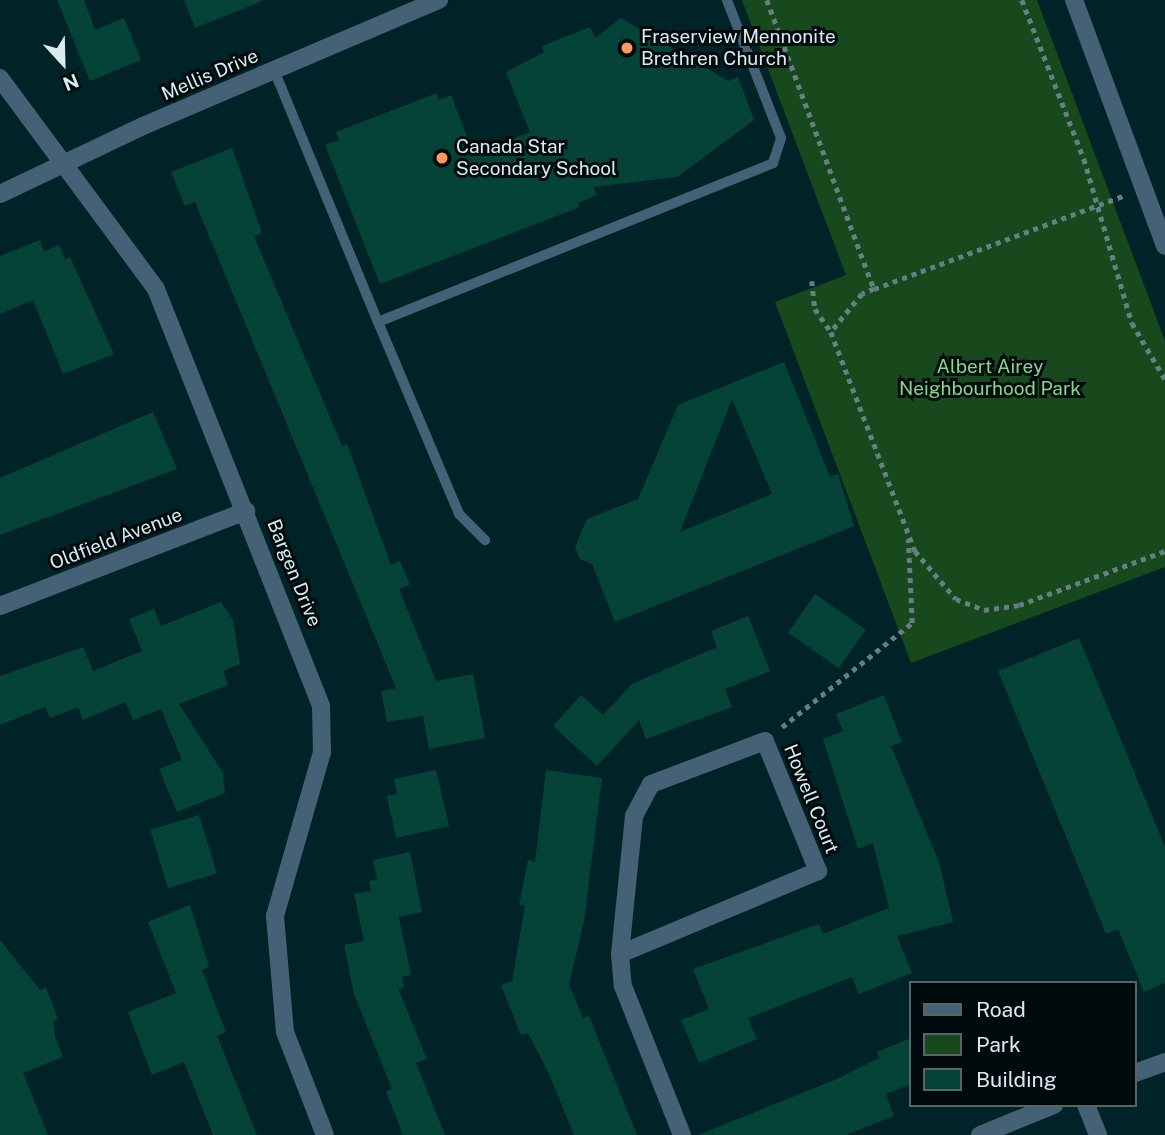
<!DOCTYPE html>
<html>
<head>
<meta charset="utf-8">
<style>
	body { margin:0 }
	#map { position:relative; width:1165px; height:1135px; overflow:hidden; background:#002328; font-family:"Public Sans",sans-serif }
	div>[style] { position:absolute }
	.green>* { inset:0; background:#17491c }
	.building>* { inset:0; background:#054338; transform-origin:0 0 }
	.path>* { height:4.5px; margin-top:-2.25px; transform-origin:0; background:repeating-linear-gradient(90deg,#648084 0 5px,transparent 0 10px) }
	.lane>* { height:10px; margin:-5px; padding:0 5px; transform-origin:5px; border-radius:5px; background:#456175 }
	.street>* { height:18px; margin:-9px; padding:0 9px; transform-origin:9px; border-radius:9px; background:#456175 }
	.dots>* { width:19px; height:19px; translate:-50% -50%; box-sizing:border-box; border:4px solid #000a0c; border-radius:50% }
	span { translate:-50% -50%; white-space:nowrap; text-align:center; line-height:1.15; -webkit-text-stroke:6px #000a0c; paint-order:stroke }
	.poi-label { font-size:19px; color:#d9edf0 }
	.left { translate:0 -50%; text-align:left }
	.street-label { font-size:19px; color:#d9edf0 }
	.park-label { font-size:19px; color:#87d68a }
	.legend { position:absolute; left:909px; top:981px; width:228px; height:126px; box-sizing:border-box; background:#000a0c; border:2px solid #576567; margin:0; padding:9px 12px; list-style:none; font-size:21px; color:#d9edf0 }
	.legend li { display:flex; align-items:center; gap:14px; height:35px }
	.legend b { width:35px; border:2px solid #576567 }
	.north { position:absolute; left:28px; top:28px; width:70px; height:70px; -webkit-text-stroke:5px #000a0c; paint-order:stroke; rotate:158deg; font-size:19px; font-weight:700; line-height:28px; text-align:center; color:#d9edf0 }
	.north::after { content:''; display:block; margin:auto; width:24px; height:32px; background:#d9edf0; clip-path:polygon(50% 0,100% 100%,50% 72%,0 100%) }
</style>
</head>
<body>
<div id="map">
	<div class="green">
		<div style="clip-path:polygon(742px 0,1037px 0,1165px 341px,1165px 567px,911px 663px,775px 302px,846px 275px)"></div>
	</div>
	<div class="building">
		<div style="clip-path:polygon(57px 0,84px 0,95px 30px,124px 18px,141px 60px,90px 81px)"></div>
		<div style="clip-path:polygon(184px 0,262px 0,262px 1px,195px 28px)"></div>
		<div style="clip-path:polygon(621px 18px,728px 81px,738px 77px,754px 120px,677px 177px,593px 187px,597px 195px,578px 203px,580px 207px,380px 284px,325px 145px,339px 140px,336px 132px,437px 93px,439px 100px,451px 95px,474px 154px,530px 132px,506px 72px,544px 52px,542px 46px,590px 27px,595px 38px)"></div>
		<div style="clip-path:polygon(232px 148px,262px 233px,254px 236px,342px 446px,347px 444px,391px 565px,400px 561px,410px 585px,399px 589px,436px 681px,473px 674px,485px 738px,429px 749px,423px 716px,387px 722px,381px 691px,396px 688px,195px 202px,185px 206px,171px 172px)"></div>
		<div style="clip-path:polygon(40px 240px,44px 251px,59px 245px,65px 259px,70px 257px,114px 354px,63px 374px,33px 300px,0 314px,0 256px)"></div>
		<div style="clip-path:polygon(evenodd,784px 362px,830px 477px,838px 474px,854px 526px,615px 622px,592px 564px,580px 559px,575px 547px,587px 519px,638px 499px,678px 405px,784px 362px,732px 399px,772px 494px,680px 532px,732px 399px)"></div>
		<div style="clip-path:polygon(153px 412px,177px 469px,0 535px,0 478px)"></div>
		<div style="left:815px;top:594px;width:62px;height:47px;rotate:35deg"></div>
		<div style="clip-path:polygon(221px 602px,233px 620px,240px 664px,223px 671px,228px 685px,179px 704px,223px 773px,225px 793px,177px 812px,159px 769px,182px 760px,161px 709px,133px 720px,125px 702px,83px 720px,78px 707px,50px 718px,45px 707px,0 725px,0 676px,83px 647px,93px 671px,142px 651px,129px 619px,154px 609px,161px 626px)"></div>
		<div style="clip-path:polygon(748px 616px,770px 671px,725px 689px,732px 707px,646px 739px,639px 720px,597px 766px,553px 726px,581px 695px,603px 715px,632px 684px,717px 647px,711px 631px)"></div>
		<div style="clip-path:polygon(1079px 638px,1165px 847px,1165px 983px,1144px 992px,1118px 929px,1106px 934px,998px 671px)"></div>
		<div style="clip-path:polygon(884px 695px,902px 742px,891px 746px,939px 862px,953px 922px,897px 936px,912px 973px,859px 994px,852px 977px,748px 1018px,757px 1039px,699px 1063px,681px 1020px,709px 1009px,693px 969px,819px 924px,823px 934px,889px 908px,873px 843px,858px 849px,823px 739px,843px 731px,836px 714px)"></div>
		<div style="clip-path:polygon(436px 770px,449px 826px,396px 838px,387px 796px,397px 794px,394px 779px)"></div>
		<div style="clip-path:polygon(546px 770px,602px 778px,584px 921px,569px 985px,583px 1018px,589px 1016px,637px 1135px,574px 1135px,549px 1074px,528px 1033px,521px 1035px,501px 985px,512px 981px,525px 906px,519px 905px,528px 860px,535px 862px)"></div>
		<div style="left:199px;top:815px;width:61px;height:51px;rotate:73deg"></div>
		<div style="clip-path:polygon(410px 852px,422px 912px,399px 917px,411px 975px,402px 977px,404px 987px,398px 988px,427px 1059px,416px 1063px,445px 1135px,403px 1135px,386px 1091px,392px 1089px,354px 994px,344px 945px,364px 941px,354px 894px,371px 891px,369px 881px,377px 879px,373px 860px)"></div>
		<div style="clip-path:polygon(190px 905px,209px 967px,202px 970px,226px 1032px,217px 1036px,257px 1135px,213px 1135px,184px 1062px,152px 1075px,128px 1012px,176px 993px,148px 922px)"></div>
		<div style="clip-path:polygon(0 940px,40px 990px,46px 987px,58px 1019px,53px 1021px,55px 1037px,63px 1057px,23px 1073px,48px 1135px,0 1135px)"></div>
		<div style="clip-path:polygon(911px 1038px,911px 1084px,886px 1094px,894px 1116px,846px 1135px,698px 1135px,837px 1079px,879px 1058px,877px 1052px)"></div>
	</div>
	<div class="path">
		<div style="left:767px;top:0;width:308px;rotate:69.7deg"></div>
		<div style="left:874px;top:289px;width:13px;rotate:157deg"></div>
		<div style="left:862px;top:294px;width:49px;rotate:129.2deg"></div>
		<div style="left:831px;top:332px;width:235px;rotate:69deg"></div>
		<div style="left:915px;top:551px;width:63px;rotate:49.5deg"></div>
		<div style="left:956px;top:599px;width:30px;rotate:21deg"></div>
		<div style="left:984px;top:610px;width:35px;rotate:-8deg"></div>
		<div style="left:1019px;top:605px;width:156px;rotate:-20.3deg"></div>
		<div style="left:1022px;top:0;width:171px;rotate:68.7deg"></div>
		<div style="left:1084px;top:159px;width:171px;rotate:73.7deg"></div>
		<div style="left:1132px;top:323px;width:65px;rotate:59.5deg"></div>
		<div style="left:812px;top:281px;width:28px;rotate:84deg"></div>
		<div style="left:815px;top:309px;width:28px;rotate:55deg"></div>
		<div style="left:874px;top:289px;width:268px;rotate:-20.5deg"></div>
		<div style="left:782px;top:727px;width:166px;rotate:-38.7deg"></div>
		<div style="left:912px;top:623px;width:84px;rotate:-92.7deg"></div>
	</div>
	<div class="lane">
		<div style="left:274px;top:70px;width:273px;rotate:67.6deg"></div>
		<div style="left:378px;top:322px;width:426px;rotate:-21.9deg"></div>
		<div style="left:773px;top:163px;width:26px;rotate:-72deg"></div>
		<div style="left:781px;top:138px;width:148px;rotate:-111.4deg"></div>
		<div style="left:378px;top:322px;width:208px;rotate:67.1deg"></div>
		<div style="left:459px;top:514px;width:37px;rotate:45deg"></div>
	</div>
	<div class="street">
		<div style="left:1074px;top:0;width:262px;rotate:69.7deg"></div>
		<div style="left:0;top:78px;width:262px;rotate:53.5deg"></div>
		<div style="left:156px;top:289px;width:448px;rotate:68.4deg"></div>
		<div style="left:321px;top:706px;width:46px;rotate:88.8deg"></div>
		<div style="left:322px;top:752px;width:171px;rotate:106deg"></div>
		<div style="left:275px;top:916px;width:116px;rotate:85.1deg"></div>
		<div style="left:285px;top:1032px;width:110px;rotate:68.8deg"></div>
		<div style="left:0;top:194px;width:158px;rotate:-25.4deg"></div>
		<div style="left:143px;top:126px;width:322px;rotate:-23.1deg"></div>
		<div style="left:0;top:606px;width:264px;rotate:-21.1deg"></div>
		<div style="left:620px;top:954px;width:215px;rotate:-22.7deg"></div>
		<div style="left:818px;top:871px;width:140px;rotate:-112.2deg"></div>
		<div style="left:765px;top:741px;width:122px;rotate:159.3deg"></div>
		<div style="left:651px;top:784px;width:36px;rotate:118deg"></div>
		<div style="left:634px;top:816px;width:139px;rotate:95.8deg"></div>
		<div style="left:620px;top:954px;width:32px;rotate:85deg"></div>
		<div style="left:623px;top:986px;width:160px;rotate:68.4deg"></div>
		<div style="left:1135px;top:1073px;width:32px;rotate:-20deg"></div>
		<div style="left:1086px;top:1105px;width:32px;rotate:68deg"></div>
		<div style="left:980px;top:1135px;width:80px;rotate:-22.1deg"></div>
	</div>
	<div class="dots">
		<div style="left:627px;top:48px;background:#ff9b5a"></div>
		<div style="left:442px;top:158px;background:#ff9b5a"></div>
	</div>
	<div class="poi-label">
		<span class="left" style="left:641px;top:48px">Fraserview Mennonite<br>Brethren Church</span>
		<span class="left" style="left:456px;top:158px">Canada Star<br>Secondary School</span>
	</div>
	<div class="street-label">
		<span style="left:210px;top:75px;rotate:-23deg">Mellis Drive</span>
		<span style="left:116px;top:539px;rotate:-21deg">Oldfield Avenue</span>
		<span style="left:294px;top:573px;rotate:68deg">Bargen Drive</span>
		<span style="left:811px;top:799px;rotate:68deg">Howell Court</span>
	</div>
	<div class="park-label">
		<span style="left:990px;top:378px">Albert Airey<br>Neighbourhood Park</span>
	</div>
	<ul class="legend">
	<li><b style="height:9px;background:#456175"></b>Road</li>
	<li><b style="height:19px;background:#17491c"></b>Park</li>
	<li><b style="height:19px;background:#054338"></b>Building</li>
	</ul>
	<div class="north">N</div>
</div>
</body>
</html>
